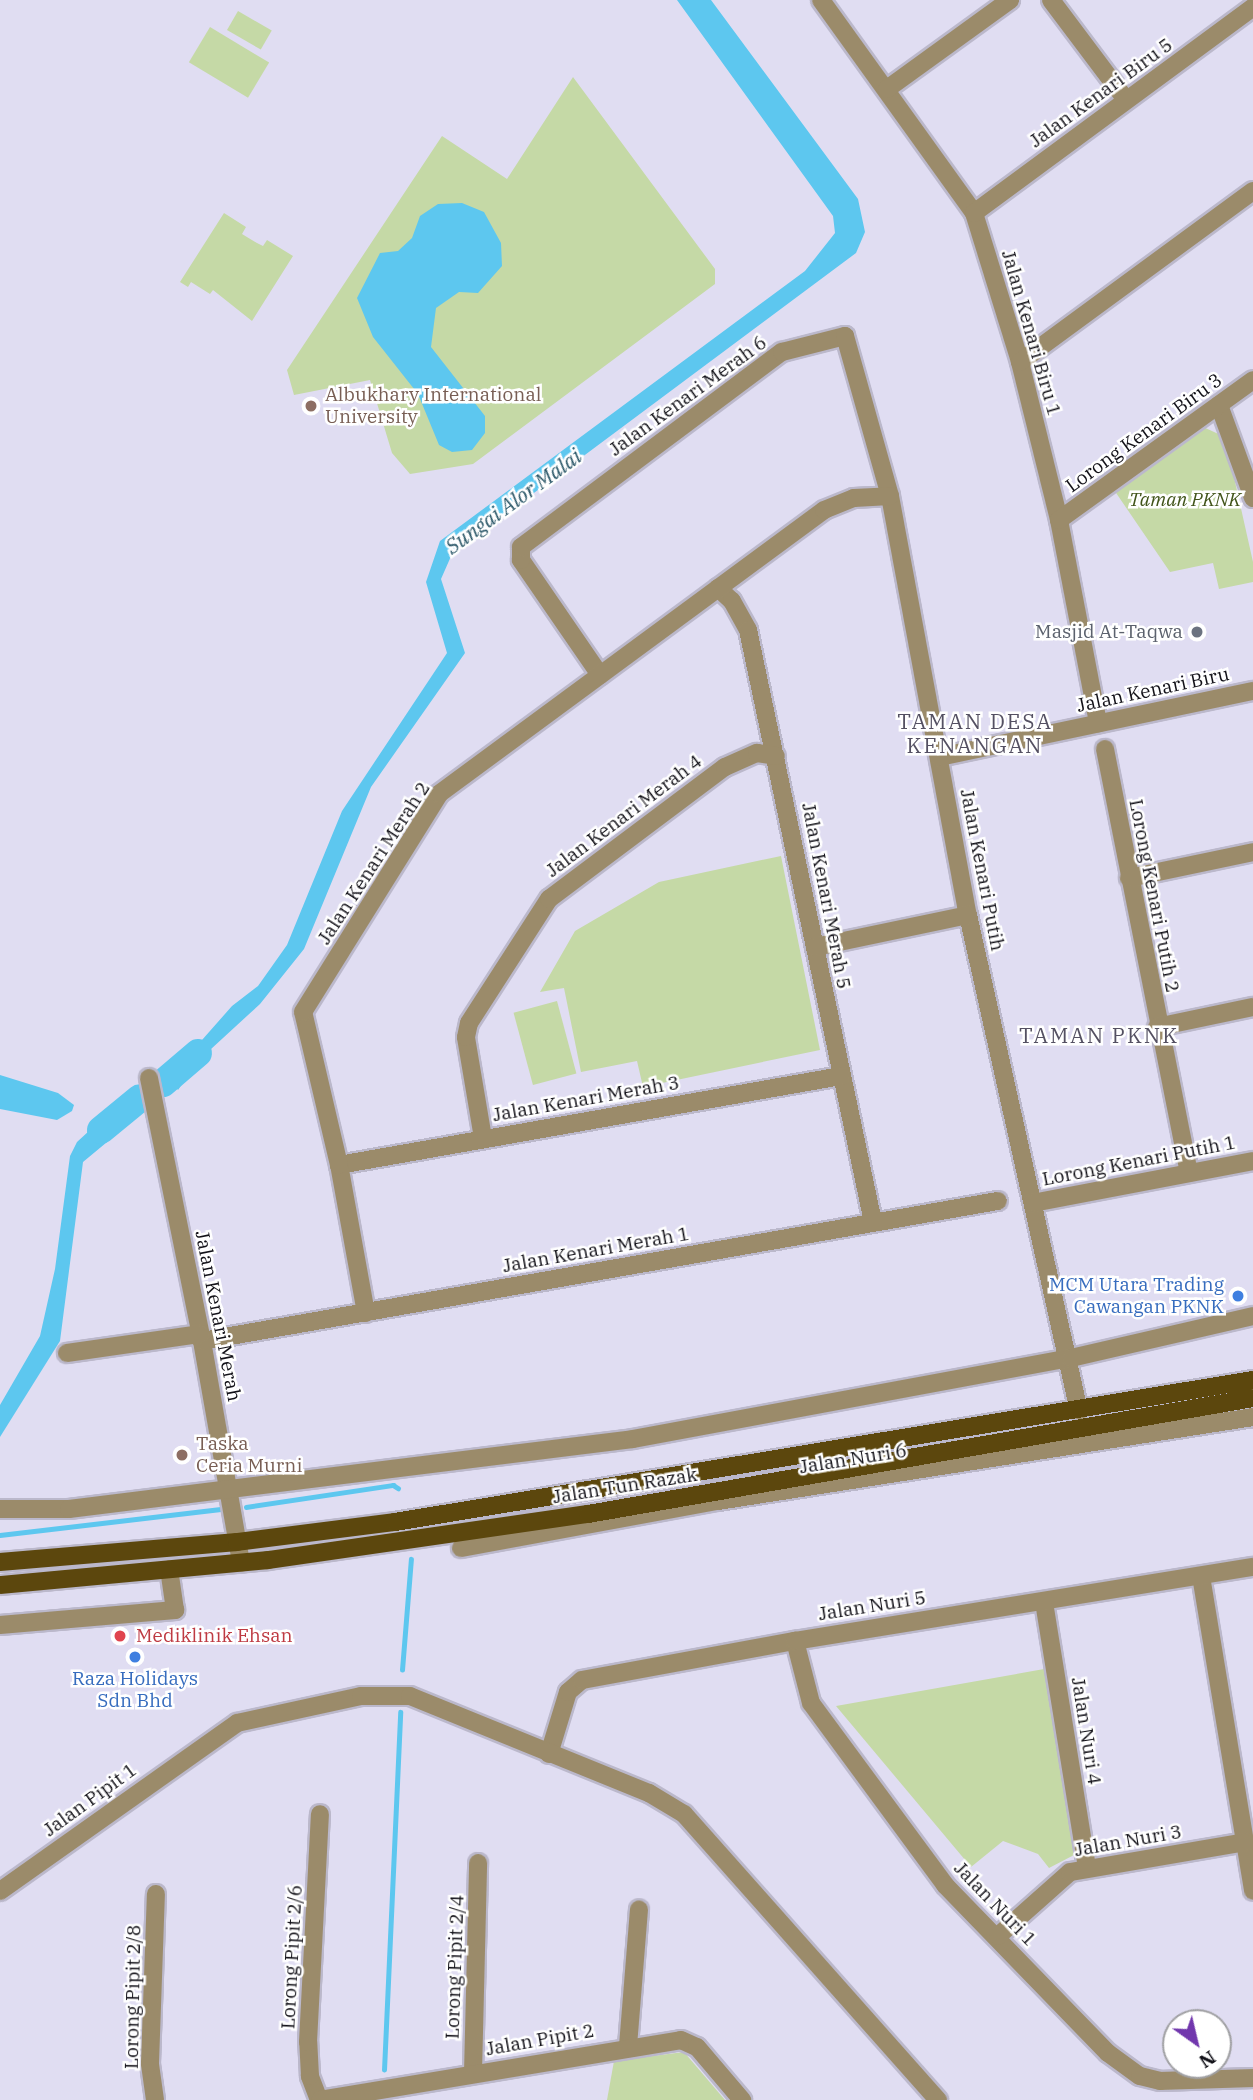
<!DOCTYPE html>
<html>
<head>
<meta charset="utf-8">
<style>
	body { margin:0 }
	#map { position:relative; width:1253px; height:2100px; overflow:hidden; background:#e0ddf2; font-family:"IBM Plex Serif",serif }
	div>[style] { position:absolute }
	.green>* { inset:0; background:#c5d9a6; transform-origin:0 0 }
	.water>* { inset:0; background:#5dc7ef }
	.stream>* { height:4.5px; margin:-2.25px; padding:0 2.25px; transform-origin:2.25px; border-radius:2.25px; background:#5dc7ef }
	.river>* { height:28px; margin:-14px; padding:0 14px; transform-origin:14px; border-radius:14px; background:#5dc7ef }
	.roads { filter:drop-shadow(2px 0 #bbb8cb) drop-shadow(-2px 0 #bbb8cb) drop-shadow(0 2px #bbb8cb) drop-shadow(0 -2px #bbb8cb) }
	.minor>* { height:18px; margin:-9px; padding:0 9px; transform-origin:9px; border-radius:9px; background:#9b8b6a }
	.major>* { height:18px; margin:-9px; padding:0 9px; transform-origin:9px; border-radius:9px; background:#5c470d }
	.dots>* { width:19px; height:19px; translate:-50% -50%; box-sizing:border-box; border:4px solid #fff; border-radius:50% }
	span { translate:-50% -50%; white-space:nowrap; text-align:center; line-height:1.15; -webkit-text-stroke:5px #fff; paint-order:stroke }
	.street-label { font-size:19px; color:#121118 }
	.education-label { font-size:19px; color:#785e54 }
	.left { translate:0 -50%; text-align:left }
	.park-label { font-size:19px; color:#41541a; font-style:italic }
	.worship-label { font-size:19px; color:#5b616d }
	.right { translate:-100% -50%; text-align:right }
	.shop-label { font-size:19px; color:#366cbe }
	.health-label { font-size:19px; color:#be3a42 }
	.water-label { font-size:21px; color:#295667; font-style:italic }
	.neighbourhood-label { font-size:21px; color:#545062; letter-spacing:2px }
	.north { position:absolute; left:1162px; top:2009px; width:70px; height:70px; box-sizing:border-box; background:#fff; border:2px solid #a0a0a3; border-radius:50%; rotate:146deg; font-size:19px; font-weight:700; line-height:28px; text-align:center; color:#121118 }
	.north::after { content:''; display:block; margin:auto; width:24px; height:32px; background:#7137ad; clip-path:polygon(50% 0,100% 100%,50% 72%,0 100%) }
</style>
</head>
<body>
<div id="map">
	<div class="green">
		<div style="left:238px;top:11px;width:39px;height:22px;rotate:30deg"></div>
		<div style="left:210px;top:27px;width:69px;height:41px;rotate:31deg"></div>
		<div style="clip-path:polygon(573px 77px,715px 269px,715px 284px,473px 464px,410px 474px,392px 453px,370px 380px,294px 395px,287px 370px,442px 136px,507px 179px)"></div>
		<div style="clip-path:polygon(224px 213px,246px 227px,242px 234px,257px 243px,263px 246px,267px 240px,293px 256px,252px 321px,213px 290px,210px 294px,191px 282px,188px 287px,180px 282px)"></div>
		<div style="clip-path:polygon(1201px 426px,1225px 437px,1253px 562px,1253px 582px,1219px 589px,1213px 563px,1170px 572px,1112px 487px)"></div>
		<div style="clip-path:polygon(781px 856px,820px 1050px,643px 1087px,637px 1061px,581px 1072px,564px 988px,540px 992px,575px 931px,659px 882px)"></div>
		<div style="left:557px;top:1001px;width:75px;height:45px;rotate:75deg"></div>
		<div style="clip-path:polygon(1044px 1669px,1076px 1854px,1049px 1868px,1038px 1854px,1003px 1841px,971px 1867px,836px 1706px)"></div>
		<div style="clip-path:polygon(684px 2052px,725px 2100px,607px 2100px,614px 2061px)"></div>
	</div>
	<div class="water">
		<div style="clip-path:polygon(677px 0,711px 0,858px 199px,865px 232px,856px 253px,452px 554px,441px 579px,465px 653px,371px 787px,304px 949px,260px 1004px,198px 1061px,178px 1090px,165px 1072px,187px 1057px,232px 1006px,258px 986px,287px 945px,342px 811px,447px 653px,426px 582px,440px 541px,805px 271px,835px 233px,833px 216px)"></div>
		<div style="clip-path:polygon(462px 203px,484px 212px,501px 243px,502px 266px,478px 293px,459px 292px,436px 308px,431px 347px,485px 416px,485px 433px,472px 450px,452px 452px,439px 445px,418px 394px,373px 337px,357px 298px,380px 253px,398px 251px,412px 238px,420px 216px,438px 204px)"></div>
		<div style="clip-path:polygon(0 1075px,58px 1093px,74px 1105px,72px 1111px,57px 1120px,0 1109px)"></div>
		<div style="clip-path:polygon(126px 1097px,136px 1118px,83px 1162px,60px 1341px,0 1437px,0 1405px,40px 1336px,55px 1269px,70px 1156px,77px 1142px)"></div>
	</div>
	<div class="stream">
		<div style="left:246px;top:1507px;width:149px;rotate:-8.5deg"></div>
		<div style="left:393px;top:1485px;width:6px;rotate:31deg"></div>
		<div style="left:0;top:1535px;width:224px;rotate:-6.7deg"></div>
		<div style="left:402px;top:1670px;width:111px;rotate:-85.4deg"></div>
		<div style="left:384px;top:2070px;width:358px;rotate:-87.4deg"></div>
	</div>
	<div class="river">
		<div style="left:163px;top:1083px;width:46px;rotate:-40.6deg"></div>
		<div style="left:101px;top:1130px;width:50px;rotate:-39.4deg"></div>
	</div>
	<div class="roads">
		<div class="minor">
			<div style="left:821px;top:0;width:262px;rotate:54.3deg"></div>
			<div style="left:974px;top:213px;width:156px;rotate:72.8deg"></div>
			<div style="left:1020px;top:362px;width:163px;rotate:76.1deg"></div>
			<div style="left:1059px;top:520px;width:207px;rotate:79.1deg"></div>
			<div style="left:1051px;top:0;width:125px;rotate:53.1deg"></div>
			<div style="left:887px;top:89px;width:152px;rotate:-35.9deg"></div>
			<div style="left:974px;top:213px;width:347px;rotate:-36.4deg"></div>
			<div style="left:1020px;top:362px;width:289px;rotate:-36.3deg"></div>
			<div style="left:1219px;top:405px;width:99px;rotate:69.9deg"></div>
			<div style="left:1059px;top:520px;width:239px;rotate:-35.8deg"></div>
			<div style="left:718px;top:588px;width:19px;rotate:43deg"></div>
			<div style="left:732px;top:601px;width:33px;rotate:61deg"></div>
			<div style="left:748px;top:630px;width:605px;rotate:78.08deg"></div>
			<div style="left:600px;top:675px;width:140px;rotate:-124.5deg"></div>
			<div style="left:521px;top:560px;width:13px;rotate:-90deg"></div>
			<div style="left:521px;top:547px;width:326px;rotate:-36.8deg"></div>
			<div style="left:782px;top:352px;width:65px;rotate:-14.3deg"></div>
			<div style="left:845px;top:336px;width:166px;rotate:74.3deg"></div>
			<div style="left:890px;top:496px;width:426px;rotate:79.5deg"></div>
			<div style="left:968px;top:915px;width:508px;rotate:77.39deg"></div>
			<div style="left:1105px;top:749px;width:432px;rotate:78.8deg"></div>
			<div style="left:939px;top:757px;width:321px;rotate:-11.9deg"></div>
			<div style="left:1129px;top:878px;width:127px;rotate:-11.8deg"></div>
			<div style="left:815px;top:947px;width:156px;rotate:-11.8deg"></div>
			<div style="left:1157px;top:1027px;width:98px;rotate:-11.8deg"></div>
			<div style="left:149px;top:1078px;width:268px;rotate:78.6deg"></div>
			<div style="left:202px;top:1341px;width:225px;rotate:80deg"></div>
			<div style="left:483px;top:1138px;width:102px;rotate:-99.6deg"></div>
			<div style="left:466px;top:1037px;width:14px;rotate:-78deg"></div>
			<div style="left:469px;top:1023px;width:148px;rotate:-57.2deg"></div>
			<div style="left:549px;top:899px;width:220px;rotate:-36.9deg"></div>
			<div style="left:725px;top:767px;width:35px;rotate:-24deg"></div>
			<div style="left:757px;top:753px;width:19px;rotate:9deg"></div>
			<div style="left:339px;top:1165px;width:510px;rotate:-10.05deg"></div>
			<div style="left:1033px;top:1203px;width:224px;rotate:-10.8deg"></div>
			<div style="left:366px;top:1313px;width:150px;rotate:-100.3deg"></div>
			<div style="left:339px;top:1165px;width:157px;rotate:-103.2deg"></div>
			<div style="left:303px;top:1012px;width:257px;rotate:-58deg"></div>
			<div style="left:439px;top:794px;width:478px;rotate:-36.4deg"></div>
			<div style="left:824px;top:510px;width:32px;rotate:-22deg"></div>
			<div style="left:854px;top:498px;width:36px;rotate:-3deg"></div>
			<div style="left:202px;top:1341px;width:808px;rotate:-9.98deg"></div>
			<div style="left:67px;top:1353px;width:135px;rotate:-8.1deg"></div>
			<div style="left:0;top:1509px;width:69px"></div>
			<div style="left:69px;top:1509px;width:568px;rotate:-7.07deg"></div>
			<div style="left:633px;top:1439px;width:445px;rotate:-10.5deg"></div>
			<div style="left:1071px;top:1358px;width:187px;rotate:-13deg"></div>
			<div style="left:461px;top:1548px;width:261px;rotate:-10.4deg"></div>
			<div style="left:718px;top:1501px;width:542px;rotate:-8.92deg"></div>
			<div style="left:1201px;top:1576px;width:319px;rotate:80.6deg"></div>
			<div style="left:1044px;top:1602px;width:268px;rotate:80.8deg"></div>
			<div style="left:0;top:1625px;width:176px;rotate:-4.9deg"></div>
			<div style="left:175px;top:1610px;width:41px;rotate:-98.3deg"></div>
			<div style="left:795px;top:1641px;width:64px;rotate:75.5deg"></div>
			<div style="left:811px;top:1703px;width:226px;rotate:53.6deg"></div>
			<div style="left:945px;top:1885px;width:234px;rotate:45.9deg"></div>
			<div style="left:1108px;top:2053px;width:39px;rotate:36deg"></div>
			<div style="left:1140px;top:2076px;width:21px;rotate:14deg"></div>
			<div style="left:1160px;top:2081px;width:93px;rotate:-1.8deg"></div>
			<div style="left:549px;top:1754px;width:65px;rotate:-73deg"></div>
			<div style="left:568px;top:1692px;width:18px;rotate:-41deg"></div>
			<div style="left:582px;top:1680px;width:217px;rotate:-10.4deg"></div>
			<div style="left:795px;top:1641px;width:464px;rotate:-9.2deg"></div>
			<div style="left:0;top:1891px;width:291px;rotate:-35.3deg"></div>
			<div style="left:237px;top:1723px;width:127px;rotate:-12.3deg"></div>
			<div style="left:361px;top:1696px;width:49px"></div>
			<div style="left:410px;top:1696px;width:258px;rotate:22.1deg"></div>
			<div style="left:649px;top:1793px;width:41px;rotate:31deg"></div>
			<div style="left:684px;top:1814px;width:383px;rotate:48.4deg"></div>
			<div style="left:998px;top:1936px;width:96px;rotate:-41.6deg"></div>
			<div style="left:1070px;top:1872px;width:179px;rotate:-9.7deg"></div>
			<div style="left:628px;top:2046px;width:137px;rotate:-85.4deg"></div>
			<div style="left:473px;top:2073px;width:210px;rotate:-88.6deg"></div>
			<div style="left:155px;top:2100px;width:37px;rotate:-98deg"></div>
			<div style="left:150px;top:2063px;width:169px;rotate:-88deg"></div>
			<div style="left:319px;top:2100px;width:26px;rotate:-111deg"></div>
			<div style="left:310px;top:2076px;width:34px;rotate:-93deg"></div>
			<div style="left:308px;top:2042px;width:228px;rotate:-87deg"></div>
			<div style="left:320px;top:2100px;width:366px;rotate:-9.4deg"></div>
			<div style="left:681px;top:2040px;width:17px;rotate:24deg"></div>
			<div style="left:697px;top:2047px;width:70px;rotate:49.7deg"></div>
		</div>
		<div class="major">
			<div style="left:0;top:1562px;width:238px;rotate:-4.8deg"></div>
			<div style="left:237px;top:1542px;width:159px;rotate:-7.2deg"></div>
			<div style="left:395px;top:1522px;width:870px;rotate:-9.4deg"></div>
			<div style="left:0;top:1585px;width:269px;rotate:-5.3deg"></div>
			<div style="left:268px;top:1560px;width:323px;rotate:-8.2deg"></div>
			<div style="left:588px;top:1514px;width:675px;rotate:-9.89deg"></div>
		</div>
	</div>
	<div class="dots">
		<div style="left:311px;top:406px;background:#8d6e63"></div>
		<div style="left:1197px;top:632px;background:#6b7280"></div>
		<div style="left:1238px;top:1296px;background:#3f7fe0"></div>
		<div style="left:182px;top:1455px;background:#8d6e63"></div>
		<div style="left:120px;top:1636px;background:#e0444e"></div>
		<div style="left:135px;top:1657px;background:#3f7fe0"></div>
	</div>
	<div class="street-label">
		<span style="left:1101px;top:93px;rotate:-36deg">Jalan Kenari Biru 5</span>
		<span style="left:1031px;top:333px;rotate:74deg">Jalan Kenari Biru 1</span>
		<span style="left:688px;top:396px;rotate:-36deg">Jalan Kenari Merah 6</span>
		<span style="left:1144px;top:433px;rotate:-36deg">Lorong Kenari Biru 3</span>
		<span style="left:1153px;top:690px;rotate:-12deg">Jalan Kenari Biru</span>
		<span style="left:624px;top:816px;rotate:-37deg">Jalan Kenari Merah 4</span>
		<span style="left:374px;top:863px;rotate:-57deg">Jalan Kenari Merah 2</span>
		<span style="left:982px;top:870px;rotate:79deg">Jalan Kenari Putih</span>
		<span style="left:826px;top:896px;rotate:79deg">Jalan Kenari Merah 5</span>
		<span style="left:1154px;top:896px;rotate:79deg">Lorong Kenari Putih 2</span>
		<span style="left:586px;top:1099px;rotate:-10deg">Jalan Kenari Merah 3</span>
		<span style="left:1139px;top:1161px;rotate:-11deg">Lorong Kenari Putih 1</span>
		<span style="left:596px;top:1250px;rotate:-10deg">Jalan Kenari Merah 1</span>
		<span style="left:218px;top:1316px;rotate:79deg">Jalan Kenari Merah</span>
		<span style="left:853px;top:1459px;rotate:-9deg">Jalan Nuri 6</span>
		<span style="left:625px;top:1486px;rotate:-9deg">Jalan Tun Razak</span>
		<span style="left:872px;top:1606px;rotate:-9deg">Jalan Nuri 5</span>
		<span style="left:1086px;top:1731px;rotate:81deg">Jalan Nuri 4</span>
		<span style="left:90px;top:1800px;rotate:-36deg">Jalan Pipit 1</span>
		<span style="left:1128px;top:1841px;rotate:-10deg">Jalan Nuri 3</span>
		<span style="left:995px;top:1904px;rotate:46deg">Jalan Nuri 1</span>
		<span style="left:292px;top:1957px;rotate:-87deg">Lorong Pipit 2/6</span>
		<span style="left:455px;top:1967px;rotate:-88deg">Lorong Pipit 2/4</span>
		<span style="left:133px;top:1997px;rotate:-89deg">Lorong Pipit 2/8</span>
		<span style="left:540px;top:2040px;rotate:-10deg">Jalan Pipit 2</span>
	</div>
	<div class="education-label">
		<span class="left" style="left:325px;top:406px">Albukhary International<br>University</span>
		<span class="left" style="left:196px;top:1455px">Taska<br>Ceria Murni</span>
	</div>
	<div class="park-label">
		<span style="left:1185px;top:500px">Taman PKNK</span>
	</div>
	<div class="worship-label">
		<span class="right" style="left:1183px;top:632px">Masjid At-Taqwa</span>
	</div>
	<div class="shop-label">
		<span class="right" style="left:1224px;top:1296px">MCM Utara Trading<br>Cawangan PKNK</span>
		<span style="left:135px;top:1690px">Raza Holidays<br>Sdn Bhd</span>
	</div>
	<div class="health-label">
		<span class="left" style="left:136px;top:1636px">Mediklinik Ehsan</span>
	</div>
	<div class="water-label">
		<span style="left:513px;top:501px;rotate:-36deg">Sungai Alor Malai</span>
	</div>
	<div class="neighbourhood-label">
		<span style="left:975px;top:733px">TAMAN DESA<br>KENANGAN</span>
		<span style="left:1099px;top:1035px">TAMAN PKNK</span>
	</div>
	<div class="north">N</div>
</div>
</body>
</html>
